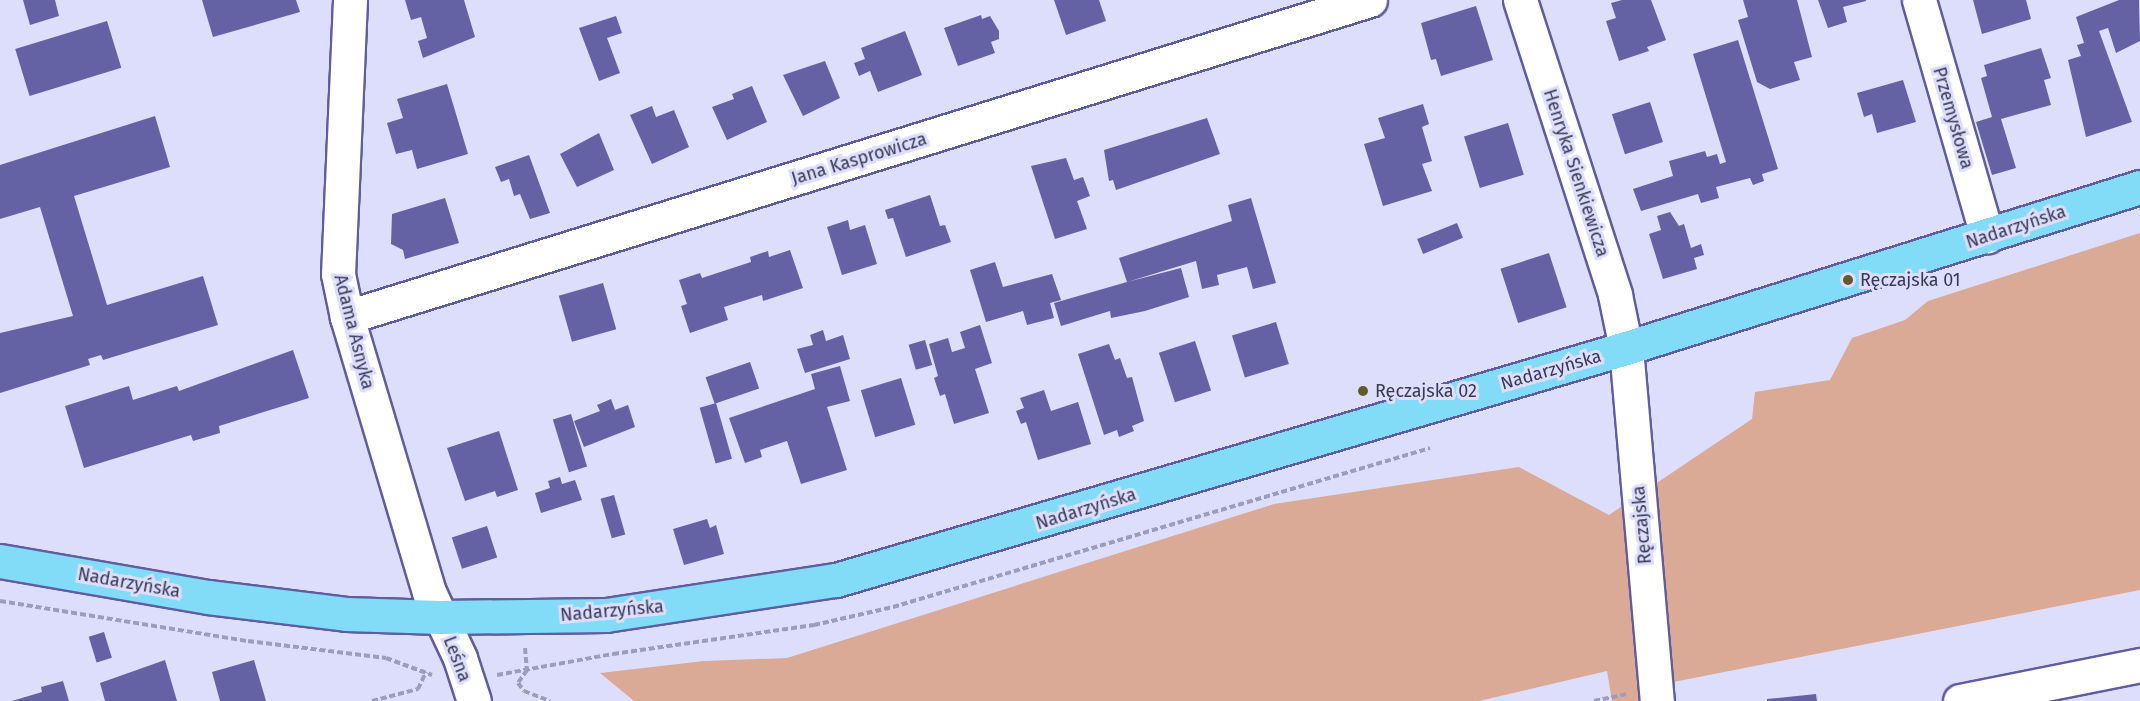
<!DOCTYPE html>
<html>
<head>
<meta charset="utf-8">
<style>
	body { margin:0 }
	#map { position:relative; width:2140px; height:701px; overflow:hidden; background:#dddefc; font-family:"Fira Sans",sans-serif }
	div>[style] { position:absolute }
	.green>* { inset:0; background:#daaa96 }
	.building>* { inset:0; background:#6461a4; transform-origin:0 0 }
	.path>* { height:4px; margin-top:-2px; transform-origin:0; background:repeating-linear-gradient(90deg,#9d9dbb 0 6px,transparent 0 9px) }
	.roads { filter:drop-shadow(2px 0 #605d9f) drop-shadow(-2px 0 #605d9f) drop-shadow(0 2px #605d9f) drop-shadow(0 -2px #605d9f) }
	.minor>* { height:33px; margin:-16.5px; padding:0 16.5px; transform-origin:16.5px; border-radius:16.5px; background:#fff }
	.major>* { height:33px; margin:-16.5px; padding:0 16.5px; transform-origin:16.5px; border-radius:16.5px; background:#82dcf7 }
	.dots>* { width:16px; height:16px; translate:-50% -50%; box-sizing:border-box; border:3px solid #dddefc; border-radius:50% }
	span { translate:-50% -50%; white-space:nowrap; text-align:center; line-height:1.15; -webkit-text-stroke:6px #dddefc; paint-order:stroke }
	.street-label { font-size:18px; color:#393856 }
	.poi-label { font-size:18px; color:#393856 }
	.left { translate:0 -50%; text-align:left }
</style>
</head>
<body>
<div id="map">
	<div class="green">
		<div style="clip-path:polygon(2140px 233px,2140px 590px,1638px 689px,1638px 701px,1612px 701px,1607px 671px,1479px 701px,634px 701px,600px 673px,704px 661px,787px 658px,1274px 504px,1519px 467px,1609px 515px,1752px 419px,1755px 392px,1830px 380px,1852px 338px,1905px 320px,1928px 301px)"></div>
	</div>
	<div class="building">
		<div style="clip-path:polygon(23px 0,55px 0,59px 16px,30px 25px)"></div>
		<div style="clip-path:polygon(202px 0,296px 0,300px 12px,213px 37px)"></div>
		<div style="clip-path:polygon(405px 0,464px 0,475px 37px,423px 58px,418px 41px,427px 38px,421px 17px,411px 20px)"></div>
		<div style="clip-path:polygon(1054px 0,1099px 0,1106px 21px,1066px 35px)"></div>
		<div style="clip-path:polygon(1622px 0,1651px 0,1666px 40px,1647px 47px,1649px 51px,1619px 61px,1606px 21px,1616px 18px,1611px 3px)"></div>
		<div style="clip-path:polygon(1743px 0,1797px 0,1812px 57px,1794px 62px,1800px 80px,1770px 89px,1757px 82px,1738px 20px,1748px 17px)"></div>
		<div style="clip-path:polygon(1818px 0,1866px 0,1866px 1px,1843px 7px,1847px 22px,1828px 28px)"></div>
		<div style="clip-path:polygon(1973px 0,2026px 0,2031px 19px,1982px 34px)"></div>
		<div style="clip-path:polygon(2119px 0,2139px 0,2140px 41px,2116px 53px,2108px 28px,2099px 31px,2132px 122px,2086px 137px,2068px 60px,2081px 56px,2077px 45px,2084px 43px,2076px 17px)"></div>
		<div style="clip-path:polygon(1476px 6px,1493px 60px,1441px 76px,1436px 59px,1431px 60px,1421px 23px)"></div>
		<div style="clip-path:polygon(981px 15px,982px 19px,990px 16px,999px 31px,999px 39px,991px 42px,995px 53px,958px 66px,944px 28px)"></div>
		<div style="clip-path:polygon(616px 16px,622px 33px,607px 38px,620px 73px,599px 81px,579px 28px)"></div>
		<div style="left:107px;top:21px;width:49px;height:96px;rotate:73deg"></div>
		<div style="clip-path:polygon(905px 31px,922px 75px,878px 92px,870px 71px,859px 76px,854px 63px,865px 59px,861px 48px)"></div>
		<div style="clip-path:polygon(1738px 40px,1778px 169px,1762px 174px,1764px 181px,1753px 185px,1750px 178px,1716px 187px,1719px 198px,1701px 203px,1698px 194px,1641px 211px,1633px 189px,1673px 176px,1669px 161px,1705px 151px,1707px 157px,1717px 154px,1720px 164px,1726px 162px,1693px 54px)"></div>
		<div style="clip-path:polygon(2041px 48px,2051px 78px,2044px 80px,2051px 105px,2001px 119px,2016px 168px,1992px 175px,1976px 122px,1992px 117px,1981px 78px,1987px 76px,1984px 65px)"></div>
		<div style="clip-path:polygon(825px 61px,840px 98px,803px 116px,783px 75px)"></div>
		<div style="clip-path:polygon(1903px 80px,1916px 122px,1877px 133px,1872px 114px,1864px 117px,1857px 93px)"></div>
		<div style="clip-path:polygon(447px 84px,468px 154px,417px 169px,412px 150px,396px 154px,387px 123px,403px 118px,397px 99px)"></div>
		<div style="clip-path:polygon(752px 86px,767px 122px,727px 140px,712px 107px,734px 99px,732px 94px)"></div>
		<div style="left:1650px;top:102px;width:42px;height:40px;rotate:72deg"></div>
		<div style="clip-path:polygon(1423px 104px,1429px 124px,1422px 127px,1432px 161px,1422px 164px,1432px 191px,1383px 206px,1364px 144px,1385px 138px,1378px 118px)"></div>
		<div style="clip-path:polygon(652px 106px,656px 117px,674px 110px,689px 147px,652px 164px,630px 115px)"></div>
		<div style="clip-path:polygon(155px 116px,170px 167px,74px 196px,107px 305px,203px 276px,218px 325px,103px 360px,101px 355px,88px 359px,90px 365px,0 393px,0 333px,73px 316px,40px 207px,0 219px,0 165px)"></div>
		<div style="clip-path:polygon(1207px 118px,1220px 154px,1116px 190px,1113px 180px,1109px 181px,1104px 150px)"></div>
		<div style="left:1508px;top:123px;width:54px;height:46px;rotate:73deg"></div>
		<div style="clip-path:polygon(599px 133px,614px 170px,577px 187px,560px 154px)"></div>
		<div style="clip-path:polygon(529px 155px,550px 213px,530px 219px,520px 194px,514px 196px,509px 179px,501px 182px,495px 167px)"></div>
		<div style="clip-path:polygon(1066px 158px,1074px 180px,1083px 177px,1090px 196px,1077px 201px,1087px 229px,1055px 239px,1031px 166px)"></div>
		<div style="clip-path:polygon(930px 195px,940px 226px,945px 225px,951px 242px,906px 257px,893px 218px,888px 219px,885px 210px)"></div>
		<div style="clip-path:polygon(445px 198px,459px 243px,405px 259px,403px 250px,391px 244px,392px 214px)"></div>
		<div style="clip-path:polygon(1251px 198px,1276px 283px,1253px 289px,1247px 267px,1217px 275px,1219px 285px,1202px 289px,1196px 261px,1127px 282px,1181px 268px,1189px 297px,1145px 311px,1111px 318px,1110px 311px,1061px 326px,1054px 303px,1127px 282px,1119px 258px,1232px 221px,1228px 205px)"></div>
		<div style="clip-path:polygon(1670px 212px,1679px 226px,1684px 224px,1691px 248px,1701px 244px,1704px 255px,1694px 258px,1697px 269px,1663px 279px,1649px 234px,1661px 230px,1657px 216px)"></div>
		<div style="clip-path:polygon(848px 220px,850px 230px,865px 225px,877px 264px,842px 275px,827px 227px)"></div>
		<div style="left:1457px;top:223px;width:16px;height:43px;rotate:68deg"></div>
		<div style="clip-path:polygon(790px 250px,803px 288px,763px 301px,762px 295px,724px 307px,728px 320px,690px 333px,681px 306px,687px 304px,679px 280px,700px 273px,702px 278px,751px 262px,750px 257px,768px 251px,769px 257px)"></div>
		<div style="left:1549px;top:253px;width:57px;height:51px;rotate:72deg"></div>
		<div style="clip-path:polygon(995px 262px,1003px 287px,1052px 274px,1061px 300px,1050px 303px,1054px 318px,1027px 325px,1023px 311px,986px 322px,970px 270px)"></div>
		<div style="left:603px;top:283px;width:48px;height:46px;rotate:74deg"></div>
		<div style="left:1276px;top:322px;width:44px;height:46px;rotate:73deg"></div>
		<div style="clip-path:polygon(980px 325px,992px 363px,975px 369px,989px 413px,954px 424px,945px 394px,940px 396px,934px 378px,938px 376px,929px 344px,948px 338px,952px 352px,965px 348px,960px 332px)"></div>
		<div style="clip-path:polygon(823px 330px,826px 341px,843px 335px,850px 359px,805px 373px,797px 349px,813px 345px,810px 335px)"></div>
		<div style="left:925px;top:340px;width:26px;height:17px;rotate:74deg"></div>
		<div style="left:1195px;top:341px;width:52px;height:38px;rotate:72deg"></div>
		<div style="clip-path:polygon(1109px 344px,1115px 360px,1120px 358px,1127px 378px,1132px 377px,1144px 421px,1132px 426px,1134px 431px,1119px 437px,1117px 430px,1104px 435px,1078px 354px)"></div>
		<div style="clip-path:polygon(293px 350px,309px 398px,219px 426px,220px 433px,193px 441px,191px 435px,84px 468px,65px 406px,129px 386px,133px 400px,177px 386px,179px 391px)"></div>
		<div style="left:750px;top:362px;width:28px;height:47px;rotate:71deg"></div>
		<div style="clip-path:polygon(840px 366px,850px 401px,827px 407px,847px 470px,801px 484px,787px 441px,760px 450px,762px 457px,745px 463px,729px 418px,815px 389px,811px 374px)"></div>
		<div style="left:901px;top:378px;width:49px;height:42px;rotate:73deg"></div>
		<div style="clip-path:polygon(1044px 390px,1051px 411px,1078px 402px,1091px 444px,1038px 460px,1026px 422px,1021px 424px,1016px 411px,1024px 408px,1020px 398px)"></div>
		<div style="clip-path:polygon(611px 399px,615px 410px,628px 405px,635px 427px,584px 447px,574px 421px,600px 411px,597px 405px)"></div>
		<div style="left:716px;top:403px;width:58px;height:17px;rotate:74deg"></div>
		<div style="left:571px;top:414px;width:55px;height:19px;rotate:73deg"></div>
		<div style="clip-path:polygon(499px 431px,518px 490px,497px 497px,495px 491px,465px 501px,447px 448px)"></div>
		<div style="clip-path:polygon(560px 477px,562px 484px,575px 480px,582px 500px,541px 513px,535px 493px,550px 488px,548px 481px)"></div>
		<div style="left:614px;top:495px;width:41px;height:14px;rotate:74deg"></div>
		<div style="clip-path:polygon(707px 519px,710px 528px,716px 525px,724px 554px,684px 565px,673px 529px)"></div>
		<div style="left:487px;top:526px;width:33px;height:37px;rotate:72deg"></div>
		<div style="left:104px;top:632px;width:27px;height:16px;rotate:73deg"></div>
		<div style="clip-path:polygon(165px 660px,177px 701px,105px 701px,100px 683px)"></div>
		<div style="clip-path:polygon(254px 660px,266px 701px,220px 701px,212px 672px)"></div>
		<div style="clip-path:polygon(63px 681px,69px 701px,12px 701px,42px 692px,41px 687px)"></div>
		<div style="clip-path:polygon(1816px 694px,1817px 701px,1767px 701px,1767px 699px)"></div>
	</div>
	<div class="path">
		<div style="left:0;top:601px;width:251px;rotate:9.2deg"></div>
		<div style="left:248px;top:641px;width:139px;rotate:7deg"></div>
		<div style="left:386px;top:658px;width:49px;rotate:20.3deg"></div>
		<div style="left:525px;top:648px;width:22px;rotate:85deg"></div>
		<div style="left:527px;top:670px;width:16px;rotate:125deg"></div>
		<div style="left:518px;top:683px;width:10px;rotate:53deg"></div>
		<div style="left:524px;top:691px;width:28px;rotate:21deg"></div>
		<div style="left:497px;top:675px;width:118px;rotate:-10.3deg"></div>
		<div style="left:613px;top:654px;width:203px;rotate:-8.2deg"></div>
		<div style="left:814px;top:625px;width:81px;rotate:-12.8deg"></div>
		<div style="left:893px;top:607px;width:560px;rotate:-16.49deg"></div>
		<div style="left:372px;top:701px;width:48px;rotate:-14.6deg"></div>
		<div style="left:418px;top:689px;width:19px;rotate:-65deg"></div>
		<div style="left:1594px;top:701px;width:33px;rotate:-12deg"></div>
	</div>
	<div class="roads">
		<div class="minor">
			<div style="left:350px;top:0;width:274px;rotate:92.5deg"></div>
			<div style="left:338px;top:274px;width:44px;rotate:78.2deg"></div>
			<div style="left:347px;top:317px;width:287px;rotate:73.4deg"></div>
			<div style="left:429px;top:592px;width:73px;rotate:64.8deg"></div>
			<div style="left:460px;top:658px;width:45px;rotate:72deg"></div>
			<div style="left:1520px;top:0;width:310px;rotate:72.1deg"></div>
			<div style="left:1615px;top:295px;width:54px;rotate:78.3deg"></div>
			<div style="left:1626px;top:348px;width:354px;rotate:85deg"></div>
			<div style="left:1919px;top:0;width:246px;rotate:73.9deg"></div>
			<div style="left:347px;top:317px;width:1071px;rotate:-17.22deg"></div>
			<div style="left:1960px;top:701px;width:184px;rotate:-11.3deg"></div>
		</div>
		<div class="major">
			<div style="left:0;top:561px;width:211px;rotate:9.8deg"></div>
			<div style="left:208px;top:597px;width:139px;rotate:7deg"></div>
			<div style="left:346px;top:614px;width:94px;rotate:1.8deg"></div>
			<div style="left:440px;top:617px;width:166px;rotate:-0.7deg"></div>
			<div style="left:606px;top:615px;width:233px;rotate:-8.7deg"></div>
			<div style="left:836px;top:580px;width:823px;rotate:-16.37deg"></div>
			<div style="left:1626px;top:348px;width:539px;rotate:-17.39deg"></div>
		</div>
	</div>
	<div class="dots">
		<div style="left:1848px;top:280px;background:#605c28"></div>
		<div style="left:1363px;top:391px;background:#605c28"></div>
	</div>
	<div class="street-label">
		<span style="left:1953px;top:118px;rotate:74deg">Przemysłowa</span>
		<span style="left:859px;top:159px;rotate:-17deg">Jana Kasprowicza</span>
		<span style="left:1576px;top:173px;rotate:72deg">Henryka Sienkiewicza</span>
		<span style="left:2016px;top:227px;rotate:-18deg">Nadarzyńska</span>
		<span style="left:354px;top:332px;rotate:76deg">Adama Asnyka</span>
		<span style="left:1551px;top:370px;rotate:-16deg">Nadarzyńska</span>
		<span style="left:1086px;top:509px;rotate:-17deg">Nadarzyńska</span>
		<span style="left:1642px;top:525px;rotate:-95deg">Ręczajska</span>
		<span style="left:129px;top:583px;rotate:10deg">Nadarzyńska</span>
		<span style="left:612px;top:611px;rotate:-5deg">Nadarzyńska</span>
		<span style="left:457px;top:659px;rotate:69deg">Leśna</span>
	</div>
	<div class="poi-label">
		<span class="left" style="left:1860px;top:280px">Ręczajska 01</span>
		<span class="left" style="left:1375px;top:391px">Ręczajska 02</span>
	</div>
</div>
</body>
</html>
